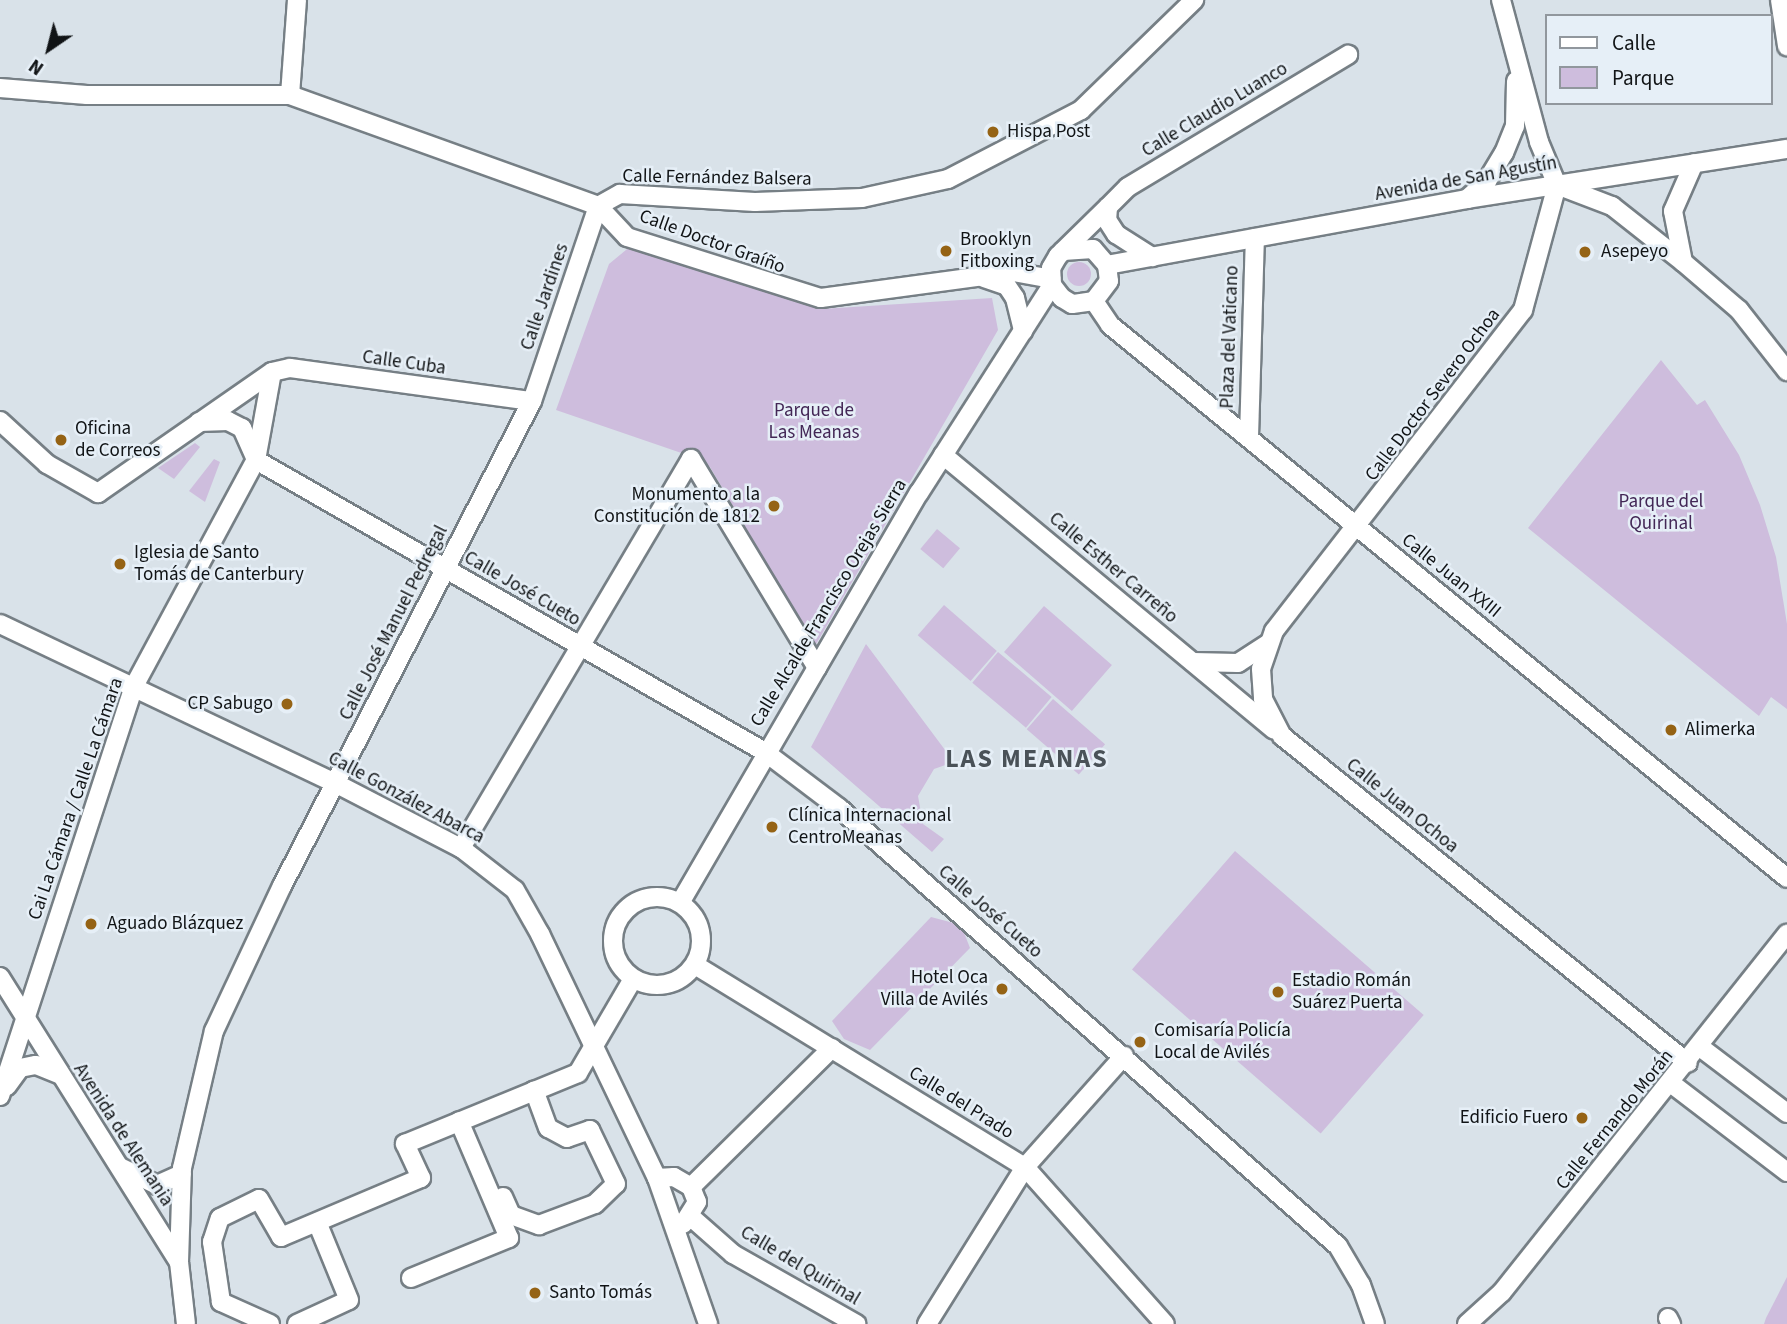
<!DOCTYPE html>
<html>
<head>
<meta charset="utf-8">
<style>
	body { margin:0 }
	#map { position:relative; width:1787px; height:1324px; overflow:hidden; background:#d9e2e9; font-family:"Source Sans 3",sans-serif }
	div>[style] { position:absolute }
	.green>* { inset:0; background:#cebddd; transform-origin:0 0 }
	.round { border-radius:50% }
	.roads { filter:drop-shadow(2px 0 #767f85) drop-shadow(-2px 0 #767f85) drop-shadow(0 2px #767f85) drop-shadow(0 -2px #767f85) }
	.minor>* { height:18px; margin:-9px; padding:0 9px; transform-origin:9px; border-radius:9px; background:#fff }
	.minor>.ring { margin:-9px; padding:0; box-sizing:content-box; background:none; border:18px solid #fff; border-radius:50% }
	.dots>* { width:19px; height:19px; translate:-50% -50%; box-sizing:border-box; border:4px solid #e6eff7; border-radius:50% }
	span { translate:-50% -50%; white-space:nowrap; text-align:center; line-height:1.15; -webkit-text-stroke:5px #e6eff7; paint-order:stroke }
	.street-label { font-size:19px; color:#111416 }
	.poi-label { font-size:19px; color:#111416 }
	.left { translate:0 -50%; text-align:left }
	.right { translate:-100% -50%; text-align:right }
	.park-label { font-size:19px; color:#432756 }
	.district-label { font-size:26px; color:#4a5258; font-weight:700; letter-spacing:2px }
	.legend { position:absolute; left:1545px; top:14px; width:228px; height:91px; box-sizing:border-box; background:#e6eff7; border:2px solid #91979d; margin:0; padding:9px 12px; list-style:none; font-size:21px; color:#111416 }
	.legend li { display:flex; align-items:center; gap:14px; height:35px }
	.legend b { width:35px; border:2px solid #91979d }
	.north { position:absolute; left:14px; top:14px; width:70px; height:70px; -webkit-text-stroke:5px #e6eff7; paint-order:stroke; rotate:215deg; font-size:19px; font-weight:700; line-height:28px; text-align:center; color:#111416 }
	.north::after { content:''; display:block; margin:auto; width:24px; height:32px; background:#111416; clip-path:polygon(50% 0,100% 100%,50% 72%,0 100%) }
</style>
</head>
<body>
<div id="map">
	<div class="green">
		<div style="clip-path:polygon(632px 245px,822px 309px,992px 298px,998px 330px,815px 646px,710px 467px,696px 458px,556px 410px,609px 264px)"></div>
		<div class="round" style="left:1067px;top:262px;width:24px;height:24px"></div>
		<div style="clip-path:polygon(1661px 360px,1697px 405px,1705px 400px,1739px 455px,1760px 505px,1776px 557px,1787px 624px,1787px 709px,1771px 697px,1759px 716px,1528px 528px)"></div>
		<div style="clip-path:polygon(195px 443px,200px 447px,174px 479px,158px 468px)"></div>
		<div style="clip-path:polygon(214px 459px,220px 462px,205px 502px,189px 491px)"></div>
		<div style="left:937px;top:529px;width:30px;height:26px;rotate:40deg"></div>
		<div style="left:944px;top:605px;width:70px;height:40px;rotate:41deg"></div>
		<div style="left:1044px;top:606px;width:90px;height:61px;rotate:41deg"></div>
		<div style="clip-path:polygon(866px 644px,954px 762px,934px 769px,918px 796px,923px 824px,944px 839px,932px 852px,811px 747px)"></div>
		<div style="left:998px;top:652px;width:70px;height:40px;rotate:40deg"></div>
		<div style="left:1053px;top:699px;width:69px;height:40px;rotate:41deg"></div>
		<div style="left:1235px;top:851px;width:250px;height:157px;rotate:41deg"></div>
		<div style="clip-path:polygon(931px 917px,961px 925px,970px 948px,870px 1050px,844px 1039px,832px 1021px)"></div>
		<div style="clip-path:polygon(1787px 1277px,1787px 1324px,1764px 1324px,1766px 1318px)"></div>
	</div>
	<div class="roads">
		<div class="minor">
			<div style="left:1501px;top:0;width:147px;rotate:75deg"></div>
			<div style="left:1539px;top:142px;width:47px;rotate:67.3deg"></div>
			<div style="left:1557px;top:185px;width:130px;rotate:105.2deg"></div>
			<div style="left:1523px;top:310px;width:406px;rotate:127.8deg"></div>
			<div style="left:1274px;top:631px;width:40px;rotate:108.9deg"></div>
			<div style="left:1261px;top:669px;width:30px;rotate:86deg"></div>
			<div style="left:1263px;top:699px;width:42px;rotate:62.8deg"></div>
			<div style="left:1282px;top:736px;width:521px;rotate:38.85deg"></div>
			<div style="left:1780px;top:0;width:47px;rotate:81.3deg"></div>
			<div style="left:0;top:88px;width:87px;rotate:4.6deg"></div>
			<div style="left:87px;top:95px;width:203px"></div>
			<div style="left:290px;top:95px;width:327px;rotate:19.8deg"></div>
			<div style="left:598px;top:206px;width:42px;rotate:46.9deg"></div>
			<div style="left:627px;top:237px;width:203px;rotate:17.5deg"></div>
			<div style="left:821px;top:298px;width:194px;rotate:-7.7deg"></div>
			<div style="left:1013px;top:272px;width:39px;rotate:10deg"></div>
			<div style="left:290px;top:95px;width:95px;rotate:-85.8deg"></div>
			<div style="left:1557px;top:185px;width:59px;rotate:20.9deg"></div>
			<div style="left:1612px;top:206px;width:90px;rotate:38.3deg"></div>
			<div style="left:1683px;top:262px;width:74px;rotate:40.6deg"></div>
			<div style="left:1739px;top:310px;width:78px;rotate:51.8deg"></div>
			<div style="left:1467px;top:199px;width:27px;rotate:-42deg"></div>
			<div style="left:1487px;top:181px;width:33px;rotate:-59deg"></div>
			<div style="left:1504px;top:153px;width:29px;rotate:-68deg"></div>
			<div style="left:1515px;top:126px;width:45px;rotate:-88.7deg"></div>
			<div style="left:598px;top:206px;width:25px;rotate:-29deg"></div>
			<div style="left:620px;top:194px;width:135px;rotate:3.4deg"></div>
			<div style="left:755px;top:202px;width:107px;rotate:-2.1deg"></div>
			<div style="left:862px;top:198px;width:88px;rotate:-12.5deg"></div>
			<div style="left:948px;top:179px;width:150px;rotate:-27.4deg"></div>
			<div style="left:1081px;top:110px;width:158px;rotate:-44.2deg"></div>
			<div style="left:1108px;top:207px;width:13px;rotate:94deg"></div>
			<div style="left:1107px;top:220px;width:17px;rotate:57deg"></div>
			<div style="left:1116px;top:234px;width:43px;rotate:32.6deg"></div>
			<div style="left:1063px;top:251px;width:30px;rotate:-4deg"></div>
			<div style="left:1093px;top:249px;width:21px;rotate:49deg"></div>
			<div style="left:1107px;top:265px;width:16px;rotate:83deg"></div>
			<div style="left:1109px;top:281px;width:25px;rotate:127deg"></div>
			<div style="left:1094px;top:301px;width:22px;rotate:172deg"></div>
			<div style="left:1072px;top:304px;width:12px;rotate:-149deg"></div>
			<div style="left:1062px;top:298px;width:16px;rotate:-128deg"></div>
			<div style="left:1052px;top:285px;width:17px;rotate:-93deg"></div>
			<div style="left:1051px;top:268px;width:14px;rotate:-60deg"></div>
			<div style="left:1058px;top:256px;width:70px;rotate:-44.4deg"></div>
			<div style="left:1108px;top:207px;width:28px;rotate:-45deg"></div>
			<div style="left:1128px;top:187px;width:257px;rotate:-31deg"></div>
			<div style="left:1683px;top:262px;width:52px;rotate:-101.1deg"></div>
			<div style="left:1673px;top:211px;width:52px;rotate:-66.4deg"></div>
			<div style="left:1107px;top:265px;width:366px;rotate:-10.4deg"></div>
			<div style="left:1467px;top:199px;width:324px;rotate:-8.9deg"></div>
			<div style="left:984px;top:278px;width:24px;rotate:19deg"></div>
			<div style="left:1007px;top:286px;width:14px;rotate:56deg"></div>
			<div style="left:1015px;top:298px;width:34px;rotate:76deg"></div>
			<div style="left:1094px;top:301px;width:29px;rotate:56deg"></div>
			<div style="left:1110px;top:325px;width:874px;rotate:39.24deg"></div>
			<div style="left:0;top:421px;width:64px;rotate:42.5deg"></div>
			<div style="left:47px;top:464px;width:59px;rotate:29.6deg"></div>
			<div style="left:98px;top:493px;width:212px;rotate:-34.8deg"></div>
			<div style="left:272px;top:372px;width:18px;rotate:-13deg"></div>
			<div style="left:290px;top:368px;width:244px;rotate:7.8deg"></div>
			<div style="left:199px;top:422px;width:29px;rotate:-2deg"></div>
			<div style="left:228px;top:421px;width:16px;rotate:27deg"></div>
			<div style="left:242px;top:428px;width:35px;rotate:66deg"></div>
			<div style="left:1249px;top:437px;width:199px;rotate:-88.3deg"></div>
			<div style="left:943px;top:455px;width:430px;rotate:39.7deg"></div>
			<div style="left:256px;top:460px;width:587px;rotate:29.84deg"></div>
			<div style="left:765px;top:752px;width:93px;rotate:37.1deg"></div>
			<div style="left:839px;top:808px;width:664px;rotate:41.28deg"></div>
			<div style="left:1338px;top:1246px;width:45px;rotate:59.5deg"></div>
			<div style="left:1361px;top:1285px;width:41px;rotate:70.3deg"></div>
			<div style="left:0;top:624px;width:371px;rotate:25.4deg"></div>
			<div style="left:335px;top:783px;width:142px;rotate:27.3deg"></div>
			<div style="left:461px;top:848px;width:68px;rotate:37.9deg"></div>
			<div style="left:515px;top:890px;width:51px;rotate:60.4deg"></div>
			<div style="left:540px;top:934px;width:271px;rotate:64.4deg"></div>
			<div style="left:657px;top:1178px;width:155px;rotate:70.7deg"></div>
			<div style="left:1193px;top:662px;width:45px;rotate:1.3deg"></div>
			<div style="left:1238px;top:663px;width:35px;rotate:-33deg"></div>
			<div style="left:461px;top:848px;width:452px;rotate:-59.4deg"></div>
			<div style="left:691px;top:459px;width:244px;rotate:58.9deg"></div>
			<div class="ring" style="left:613px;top:897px;width:70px;height:70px"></div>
			<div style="left:680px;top:903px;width:475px;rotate:-59.8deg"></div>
			<div style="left:919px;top:493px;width:247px;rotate:-57.4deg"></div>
			<div style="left:695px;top:965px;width:387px;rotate:31.5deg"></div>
			<div style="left:1025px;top:1167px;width:210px;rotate:48.3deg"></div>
			<div style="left:0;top:977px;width:337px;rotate:57.9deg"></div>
			<div style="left:179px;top:1262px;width:62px;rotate:83.6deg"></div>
			<div style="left:1700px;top:1047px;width:109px;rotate:37.2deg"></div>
			<div style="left:1672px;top:1084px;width:145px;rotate:37.4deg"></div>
			<div style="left:7px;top:1086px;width:22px;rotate:-54deg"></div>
			<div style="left:20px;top:1068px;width:16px;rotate:-11deg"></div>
			<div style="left:36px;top:1065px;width:24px;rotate:22deg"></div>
			<div style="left:0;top:1096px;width:429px;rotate:-71.9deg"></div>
			<div style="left:133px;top:688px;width:259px;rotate:-61.7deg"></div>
			<div style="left:256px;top:460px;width:89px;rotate:-79.7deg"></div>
			<div style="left:120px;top:1167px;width:41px;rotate:25.9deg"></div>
			<div style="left:157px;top:1185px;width:27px;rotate:-24deg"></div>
			<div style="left:657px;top:1178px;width:17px;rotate:-3deg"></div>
			<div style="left:674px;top:1177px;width:20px;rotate:30deg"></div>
			<div style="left:691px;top:1187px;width:16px;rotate:68deg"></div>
			<div style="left:697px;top:1202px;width:26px;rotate:122deg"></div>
			<div style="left:691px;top:1187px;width:198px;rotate:-44.6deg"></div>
			<div style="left:503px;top:1197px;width:20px;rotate:66deg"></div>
			<div style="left:511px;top:1215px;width:30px;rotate:20deg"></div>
			<div style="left:539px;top:1225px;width:60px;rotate:-20.6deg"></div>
			<div style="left:595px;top:1204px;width:29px;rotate:-44deg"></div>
			<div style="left:616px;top:1184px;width:60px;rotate:-115.7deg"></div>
			<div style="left:590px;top:1130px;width:24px;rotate:161deg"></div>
			<div style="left:567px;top:1138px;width:21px;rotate:-152deg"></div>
			<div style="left:548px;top:1128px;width:40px;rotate:-110.2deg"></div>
			<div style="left:691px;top:1217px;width:56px;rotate:41.4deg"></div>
			<div style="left:733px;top:1254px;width:142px;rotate:29.6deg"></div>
			<div style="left:179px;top:1262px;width:94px;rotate:-88.2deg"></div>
			<div style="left:182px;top:1168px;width:141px;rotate:-76.9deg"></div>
			<div style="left:214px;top:1031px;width:160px;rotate:-64.9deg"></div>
			<div style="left:282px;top:886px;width:546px;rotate:-62.73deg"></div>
			<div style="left:532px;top:401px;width:206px;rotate:-71.3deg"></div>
			<div style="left:411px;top:1278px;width:106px;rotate:-22.2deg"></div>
			<div style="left:509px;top:1238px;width:127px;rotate:-113.1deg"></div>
			<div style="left:1668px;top:1318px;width:7px;rotate:63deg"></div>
			<div style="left:270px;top:1324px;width:54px;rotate:-155.8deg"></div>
			<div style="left:221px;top:1302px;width:61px;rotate:-98.5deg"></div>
			<div style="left:212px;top:1242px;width:25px;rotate:-72deg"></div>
			<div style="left:220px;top:1218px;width:43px;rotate:-26deg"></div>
			<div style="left:259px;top:1199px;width:44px;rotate:59.9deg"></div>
			<div style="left:281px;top:1237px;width:152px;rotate:-22.9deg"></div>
			<div style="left:421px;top:1178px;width:38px;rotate:-115deg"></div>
			<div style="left:405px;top:1144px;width:187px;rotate:-22.3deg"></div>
			<div style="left:578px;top:1073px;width:109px;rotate:-59.7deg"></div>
			<div style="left:297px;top:1324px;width:57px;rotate:-24.8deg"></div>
			<div style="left:349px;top:1300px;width:84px;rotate:-112.3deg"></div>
			<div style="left:927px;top:1324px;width:185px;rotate:-58deg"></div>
			<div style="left:1025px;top:1167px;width:149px;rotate:-48.3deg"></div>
			<div style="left:1467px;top:1324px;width:47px;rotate:-42.4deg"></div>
			<div style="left:1502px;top:1292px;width:458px;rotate:-51.5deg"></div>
		</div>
	</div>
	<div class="dots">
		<div style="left:993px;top:132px;background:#956315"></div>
		<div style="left:946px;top:251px;background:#956315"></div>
		<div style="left:1585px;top:252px;background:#956315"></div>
		<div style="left:61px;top:440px;background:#956315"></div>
		<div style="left:774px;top:506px;background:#956315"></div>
		<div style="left:120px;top:564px;background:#956315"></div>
		<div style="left:287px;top:704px;background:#956315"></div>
		<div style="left:1671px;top:730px;background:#956315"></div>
		<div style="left:772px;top:827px;background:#956315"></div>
		<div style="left:91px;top:924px;background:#956315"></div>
		<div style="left:1002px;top:989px;background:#956315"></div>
		<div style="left:1278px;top:992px;background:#956315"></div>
		<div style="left:1140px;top:1042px;background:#956315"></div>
		<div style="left:1582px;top:1118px;background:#956315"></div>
		<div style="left:535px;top:1293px;background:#956315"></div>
	</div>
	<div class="street-label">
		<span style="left:1215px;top:110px;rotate:-31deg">Calle Claudio Luanco</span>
		<span style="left:717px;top:178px;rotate:1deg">Calle Fernández Balsera</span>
		<span style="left:1466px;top:179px;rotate:-10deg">Avenida de San Agustín</span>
		<span style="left:712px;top:242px;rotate:20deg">Calle Doctor Graíño</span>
		<span style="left:545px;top:297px;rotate:-71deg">Calle Jardines</span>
		<span style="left:1230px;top:337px;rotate:-88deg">Plaza del Vaticano</span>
		<span style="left:404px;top:363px;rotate:8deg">Calle Cuba</span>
		<span style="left:1433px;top:395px;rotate:-53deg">Calle Doctor Severo Ochoa</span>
		<span style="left:1113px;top:568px;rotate:40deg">Calle Esther Carreño</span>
		<span style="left:1451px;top:576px;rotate:39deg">Calle Juan XXIII</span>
		<span style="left:522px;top:589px;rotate:30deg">Calle José Cueto</span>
		<span style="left:829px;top:603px;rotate:-59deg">Calle Alcalde Francisco Orejas Sierra</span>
		<span style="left:394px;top:623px;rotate:-63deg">Calle José Manuel Pedregal</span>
		<span style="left:406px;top:798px;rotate:28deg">Calle González Abarca</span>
		<span style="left:76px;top:799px;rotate:-71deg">Cai La Cámara / Calle La Cámara</span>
		<span style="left:1402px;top:806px;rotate:39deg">Calle Juan Ochoa</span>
		<span style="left:990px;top:912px;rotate:41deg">Calle José Cueto</span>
		<span style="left:961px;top:1103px;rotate:32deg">Calle del Prado</span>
		<span style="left:1615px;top:1120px;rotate:-51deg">Calle Fernando Morán</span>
		<span style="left:123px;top:1135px;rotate:57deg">Avenida de Alemania</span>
		<span style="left:800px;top:1266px;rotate:31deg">Calle del Quirinal</span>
	</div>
	<div class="poi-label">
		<span class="left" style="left:1007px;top:132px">Hispa Post</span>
		<span class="left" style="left:960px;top:251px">Brooklyn<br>Fitboxing</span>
		<span class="left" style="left:1601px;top:252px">Asepeyo</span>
		<span class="left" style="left:75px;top:440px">Oficina<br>de Correos</span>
		<span class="right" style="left:760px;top:506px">Monumento a la<br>Constitución de 1812</span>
		<span class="left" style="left:134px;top:564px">Iglesia de Santo<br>Tomás de Canterbury</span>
		<span class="right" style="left:273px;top:704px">CP Sabugo</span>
		<span class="left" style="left:1685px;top:730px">Alimerka</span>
		<span class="left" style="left:788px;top:827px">Clínica Internacional<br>CentroMeanas</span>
		<span class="left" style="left:107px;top:924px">Aguado Blázquez</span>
		<span class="right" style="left:988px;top:989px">Hotel Oca<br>Villa de Avilés</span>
		<span class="left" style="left:1292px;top:992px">Estadio Román<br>Suárez Puerta</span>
		<span class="left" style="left:1154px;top:1042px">Comisaría Policía<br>Local de Avilés</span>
		<span class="right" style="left:1568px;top:1118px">Edificio Fuero</span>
		<span class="left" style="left:549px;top:1293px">Santo Tomás</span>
	</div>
	<div class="park-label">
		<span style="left:814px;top:422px">Parque de<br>Las Meanas</span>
		<span style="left:1661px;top:513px">Parque del<br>Quirinal</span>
	</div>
	<div class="district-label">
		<span style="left:1027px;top:759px">LAS MEANAS</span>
	</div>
	<ul class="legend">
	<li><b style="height:9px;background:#fff"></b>Calle</li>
	<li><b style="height:19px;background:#cebddd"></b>Parque</li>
	</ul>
	<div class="north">N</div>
</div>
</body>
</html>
